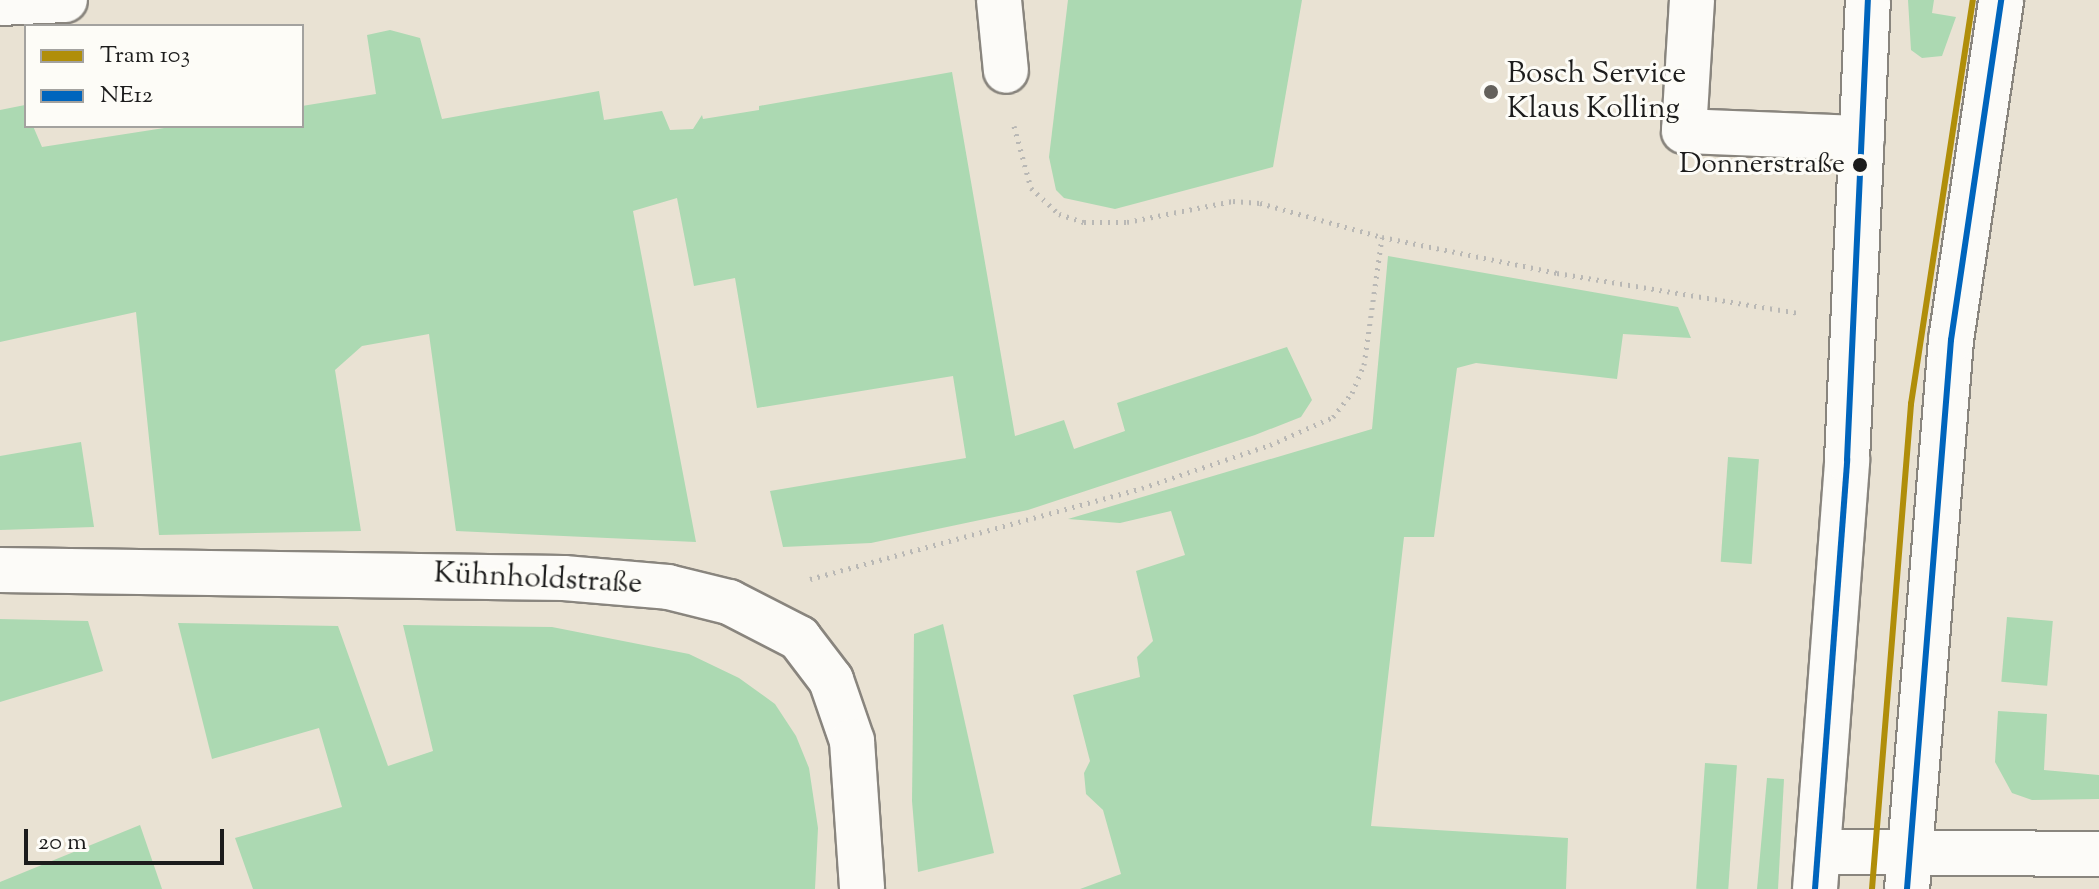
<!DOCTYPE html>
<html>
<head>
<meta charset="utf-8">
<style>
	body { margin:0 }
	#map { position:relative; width:2099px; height:889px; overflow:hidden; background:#e9e2d3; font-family:"Sorts Mill Goudy",serif }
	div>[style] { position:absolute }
	.green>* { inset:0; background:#acd9b2; transform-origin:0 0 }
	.path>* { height:5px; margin-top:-2.5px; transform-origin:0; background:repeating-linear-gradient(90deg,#b9b8b5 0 2px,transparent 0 8px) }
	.roads { filter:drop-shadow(2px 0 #89857e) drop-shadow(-2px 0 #89857e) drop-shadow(0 2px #89857e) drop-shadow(0 -2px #89857e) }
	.minor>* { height:44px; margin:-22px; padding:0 22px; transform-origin:22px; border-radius:22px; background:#fcfbf8 }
	.major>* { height:44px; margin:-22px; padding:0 22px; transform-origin:22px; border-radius:22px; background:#fcfbf8 }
	.bus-1>* { height:6px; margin:-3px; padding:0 3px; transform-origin:3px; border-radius:3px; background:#0065bd }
	.tram-1>* { height:6px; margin:-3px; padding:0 3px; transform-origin:3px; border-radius:3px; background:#b08e0a }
	.dots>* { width:22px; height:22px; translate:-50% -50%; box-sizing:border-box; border:4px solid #fdfcf7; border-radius:50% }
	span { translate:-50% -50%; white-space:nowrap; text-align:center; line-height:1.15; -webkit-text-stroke:6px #fdfcf7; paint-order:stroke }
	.bus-label { font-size:28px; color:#1c1c1c }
	.right { translate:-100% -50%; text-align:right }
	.poi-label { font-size:30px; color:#1c1c1c }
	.left { translate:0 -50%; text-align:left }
	.street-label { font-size:30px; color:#1c1c1c }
	.legend { position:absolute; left:24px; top:24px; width:280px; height:104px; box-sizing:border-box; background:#fdfcf7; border:2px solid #a3a29f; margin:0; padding:10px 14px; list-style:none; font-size:24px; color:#1c1c1c }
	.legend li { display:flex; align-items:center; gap:16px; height:40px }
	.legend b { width:40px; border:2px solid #a3a29f }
	.scale { position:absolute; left:24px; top:829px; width:200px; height:36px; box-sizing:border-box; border:4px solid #1c1c1c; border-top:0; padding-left:10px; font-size:24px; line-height:28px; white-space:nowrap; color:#1c1c1c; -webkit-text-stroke:6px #fdfcf7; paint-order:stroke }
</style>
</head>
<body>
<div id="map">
	<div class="green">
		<div style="clip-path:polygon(1068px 0,1302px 0,1273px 167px,1115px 209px,1064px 198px,1056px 190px,1049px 157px)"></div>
		<div style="clip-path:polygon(1908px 0,1934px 0,1932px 13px,1956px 17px,1942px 56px,1922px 58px,1911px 50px)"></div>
		<div style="clip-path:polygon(390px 30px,420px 38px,442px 119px,599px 91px,604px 120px,662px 111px,670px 130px,693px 129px,702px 115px,703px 119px,759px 110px,759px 106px,952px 72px,1015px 436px,1064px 420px,1074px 449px,1125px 431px,1117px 403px,1287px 347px,1312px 400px,1301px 417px,1255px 435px,1028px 510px,871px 543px,783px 547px,770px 491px,966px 458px,953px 376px,757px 408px,735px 278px,694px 286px,677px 198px,633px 211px,696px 542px,456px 531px,429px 334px,362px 346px,335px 370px,361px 531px,159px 535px,136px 312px,0 342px,0 110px,25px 105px,26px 126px,33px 126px,42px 147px,177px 126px,302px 126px,302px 106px,376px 94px,367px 35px)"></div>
		<div style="clip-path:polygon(1388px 256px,1678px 307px,1691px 338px,1623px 334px,1617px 379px,1476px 363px,1457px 368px,1434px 537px,1404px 537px,1371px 826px,1568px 838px,1566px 889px,1080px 889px,1121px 874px,1103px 810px,1086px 794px,1084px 773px,1090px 761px,1073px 695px,1140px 677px,1137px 657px,1153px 641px,1136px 571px,1185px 555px,1171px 511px,1120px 523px,1068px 519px,1372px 429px)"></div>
		<div style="clip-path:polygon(81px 442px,94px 527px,0 530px,0 456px)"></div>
		<div style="left:1728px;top:457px;width:31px;height:105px;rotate:4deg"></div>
		<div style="left:2007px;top:617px;width:46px;height:65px;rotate:5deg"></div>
		<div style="clip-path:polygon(0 619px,88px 621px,103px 671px,0 702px)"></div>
		<div style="clip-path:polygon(178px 623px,338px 626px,388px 766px,433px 751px,403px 625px,552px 627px,689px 654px,739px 678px,775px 704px,796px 736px,809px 768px,818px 828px,815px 889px,253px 889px,235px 838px,342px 807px,319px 728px,212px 759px)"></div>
		<div style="clip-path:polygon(943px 624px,994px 853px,918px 872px,912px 801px,914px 634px)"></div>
		<div style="clip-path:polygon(1998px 711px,2047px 714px,2044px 770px,2099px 775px,2099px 799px,2032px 800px,2012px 793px,1995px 762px)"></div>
		<div style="left:1705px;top:763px;width:32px;height:126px;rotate:4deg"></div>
		<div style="clip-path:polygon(1767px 778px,1784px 779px,1778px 889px,1757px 889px)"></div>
		<div style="clip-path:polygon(140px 825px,162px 889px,0 889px,0 882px)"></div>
	</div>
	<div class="path">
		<div style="left:1014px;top:126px;width:64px;rotate:74.7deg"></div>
		<div style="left:1031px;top:188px;width:38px;rotate:43deg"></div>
		<div style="left:1059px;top:214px;width:26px;rotate:18deg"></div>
		<div style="left:1084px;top:222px;width:43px"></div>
		<div style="left:1127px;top:222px;width:108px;rotate:-11.2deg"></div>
		<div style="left:1233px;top:201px;width:27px;rotate:4deg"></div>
		<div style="left:1260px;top:203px;width:127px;rotate:15.6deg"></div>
		<div style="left:1382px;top:237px;width:179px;rotate:11.6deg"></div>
		<div style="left:1557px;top:273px;width:244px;rotate:9.4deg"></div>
		<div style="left:810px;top:579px;width:344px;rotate:-15.3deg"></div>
		<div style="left:1142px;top:488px;width:135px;rotate:-18.6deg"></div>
		<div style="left:1270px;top:445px;width:69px;rotate:-24deg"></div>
		<div style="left:1333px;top:417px;width:31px;rotate:-52deg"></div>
		<div style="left:1352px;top:393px;width:30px;rotate:-67deg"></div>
		<div style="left:1364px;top:365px;width:129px;rotate:-82deg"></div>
	</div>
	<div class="roads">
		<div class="minor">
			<div style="left:999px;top:0;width:71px;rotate:84.4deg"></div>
			<div style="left:1692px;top:0;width:131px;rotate:93.5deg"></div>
			<div style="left:1684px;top:131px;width:178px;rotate:2.3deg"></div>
			<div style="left:0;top:3px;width:65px;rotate:-2.6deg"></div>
			<div style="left:0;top:570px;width:564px;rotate:0.81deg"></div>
			<div style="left:564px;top:578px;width:104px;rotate:4.9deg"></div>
			<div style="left:668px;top:587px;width:63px;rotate:13.8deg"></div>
			<div style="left:729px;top:602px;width:79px;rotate:27.2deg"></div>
			<div style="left:799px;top:638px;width:53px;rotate:52.7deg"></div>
			<div style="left:831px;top:680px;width:65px;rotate:71deg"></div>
			<div style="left:852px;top:741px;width:148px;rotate:86.1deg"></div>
			<div style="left:1819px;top:852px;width:280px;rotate:0.4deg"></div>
		</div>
		<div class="major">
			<div style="left:1815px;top:889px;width:430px;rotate:-85.7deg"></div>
			<div style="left:1847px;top:460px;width:460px;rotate:-87.4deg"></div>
			<div style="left:1907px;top:889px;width:551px;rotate:-85.42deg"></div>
			<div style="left:1951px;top:340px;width:344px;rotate:-81.6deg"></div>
		</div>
	</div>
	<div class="bus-1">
		<div style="left:1815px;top:889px;width:430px;rotate:-85.7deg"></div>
		<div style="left:1847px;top:460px;width:460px;rotate:-87.4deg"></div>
		<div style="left:1907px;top:889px;width:551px;rotate:-85.42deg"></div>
		<div style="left:1951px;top:340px;width:344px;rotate:-81.6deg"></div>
	</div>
	<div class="tram-1">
		<div style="left:1872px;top:889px;width:487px;rotate:-85.4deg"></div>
		<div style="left:1911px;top:404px;width:409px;rotate:-81.3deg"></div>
	</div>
	<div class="dots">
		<div style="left:1491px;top:92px;background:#64615c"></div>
		<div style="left:1860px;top:165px;background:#1c1c1c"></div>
	</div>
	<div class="bus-label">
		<span class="right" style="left:1845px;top:165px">Donnerstraße</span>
	</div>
	<div class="poi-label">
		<span class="left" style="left:1507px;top:92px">Bosch Service<br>Klaus Kolling</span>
	</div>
	<div class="street-label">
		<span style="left:538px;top:580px;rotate:3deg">Kühnholdstraße</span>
	</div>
	<ul class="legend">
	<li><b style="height:10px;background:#b08e0a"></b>Tram 103</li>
	<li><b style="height:10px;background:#0065bd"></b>NE12</li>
	</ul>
	<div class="scale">20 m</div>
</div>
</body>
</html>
